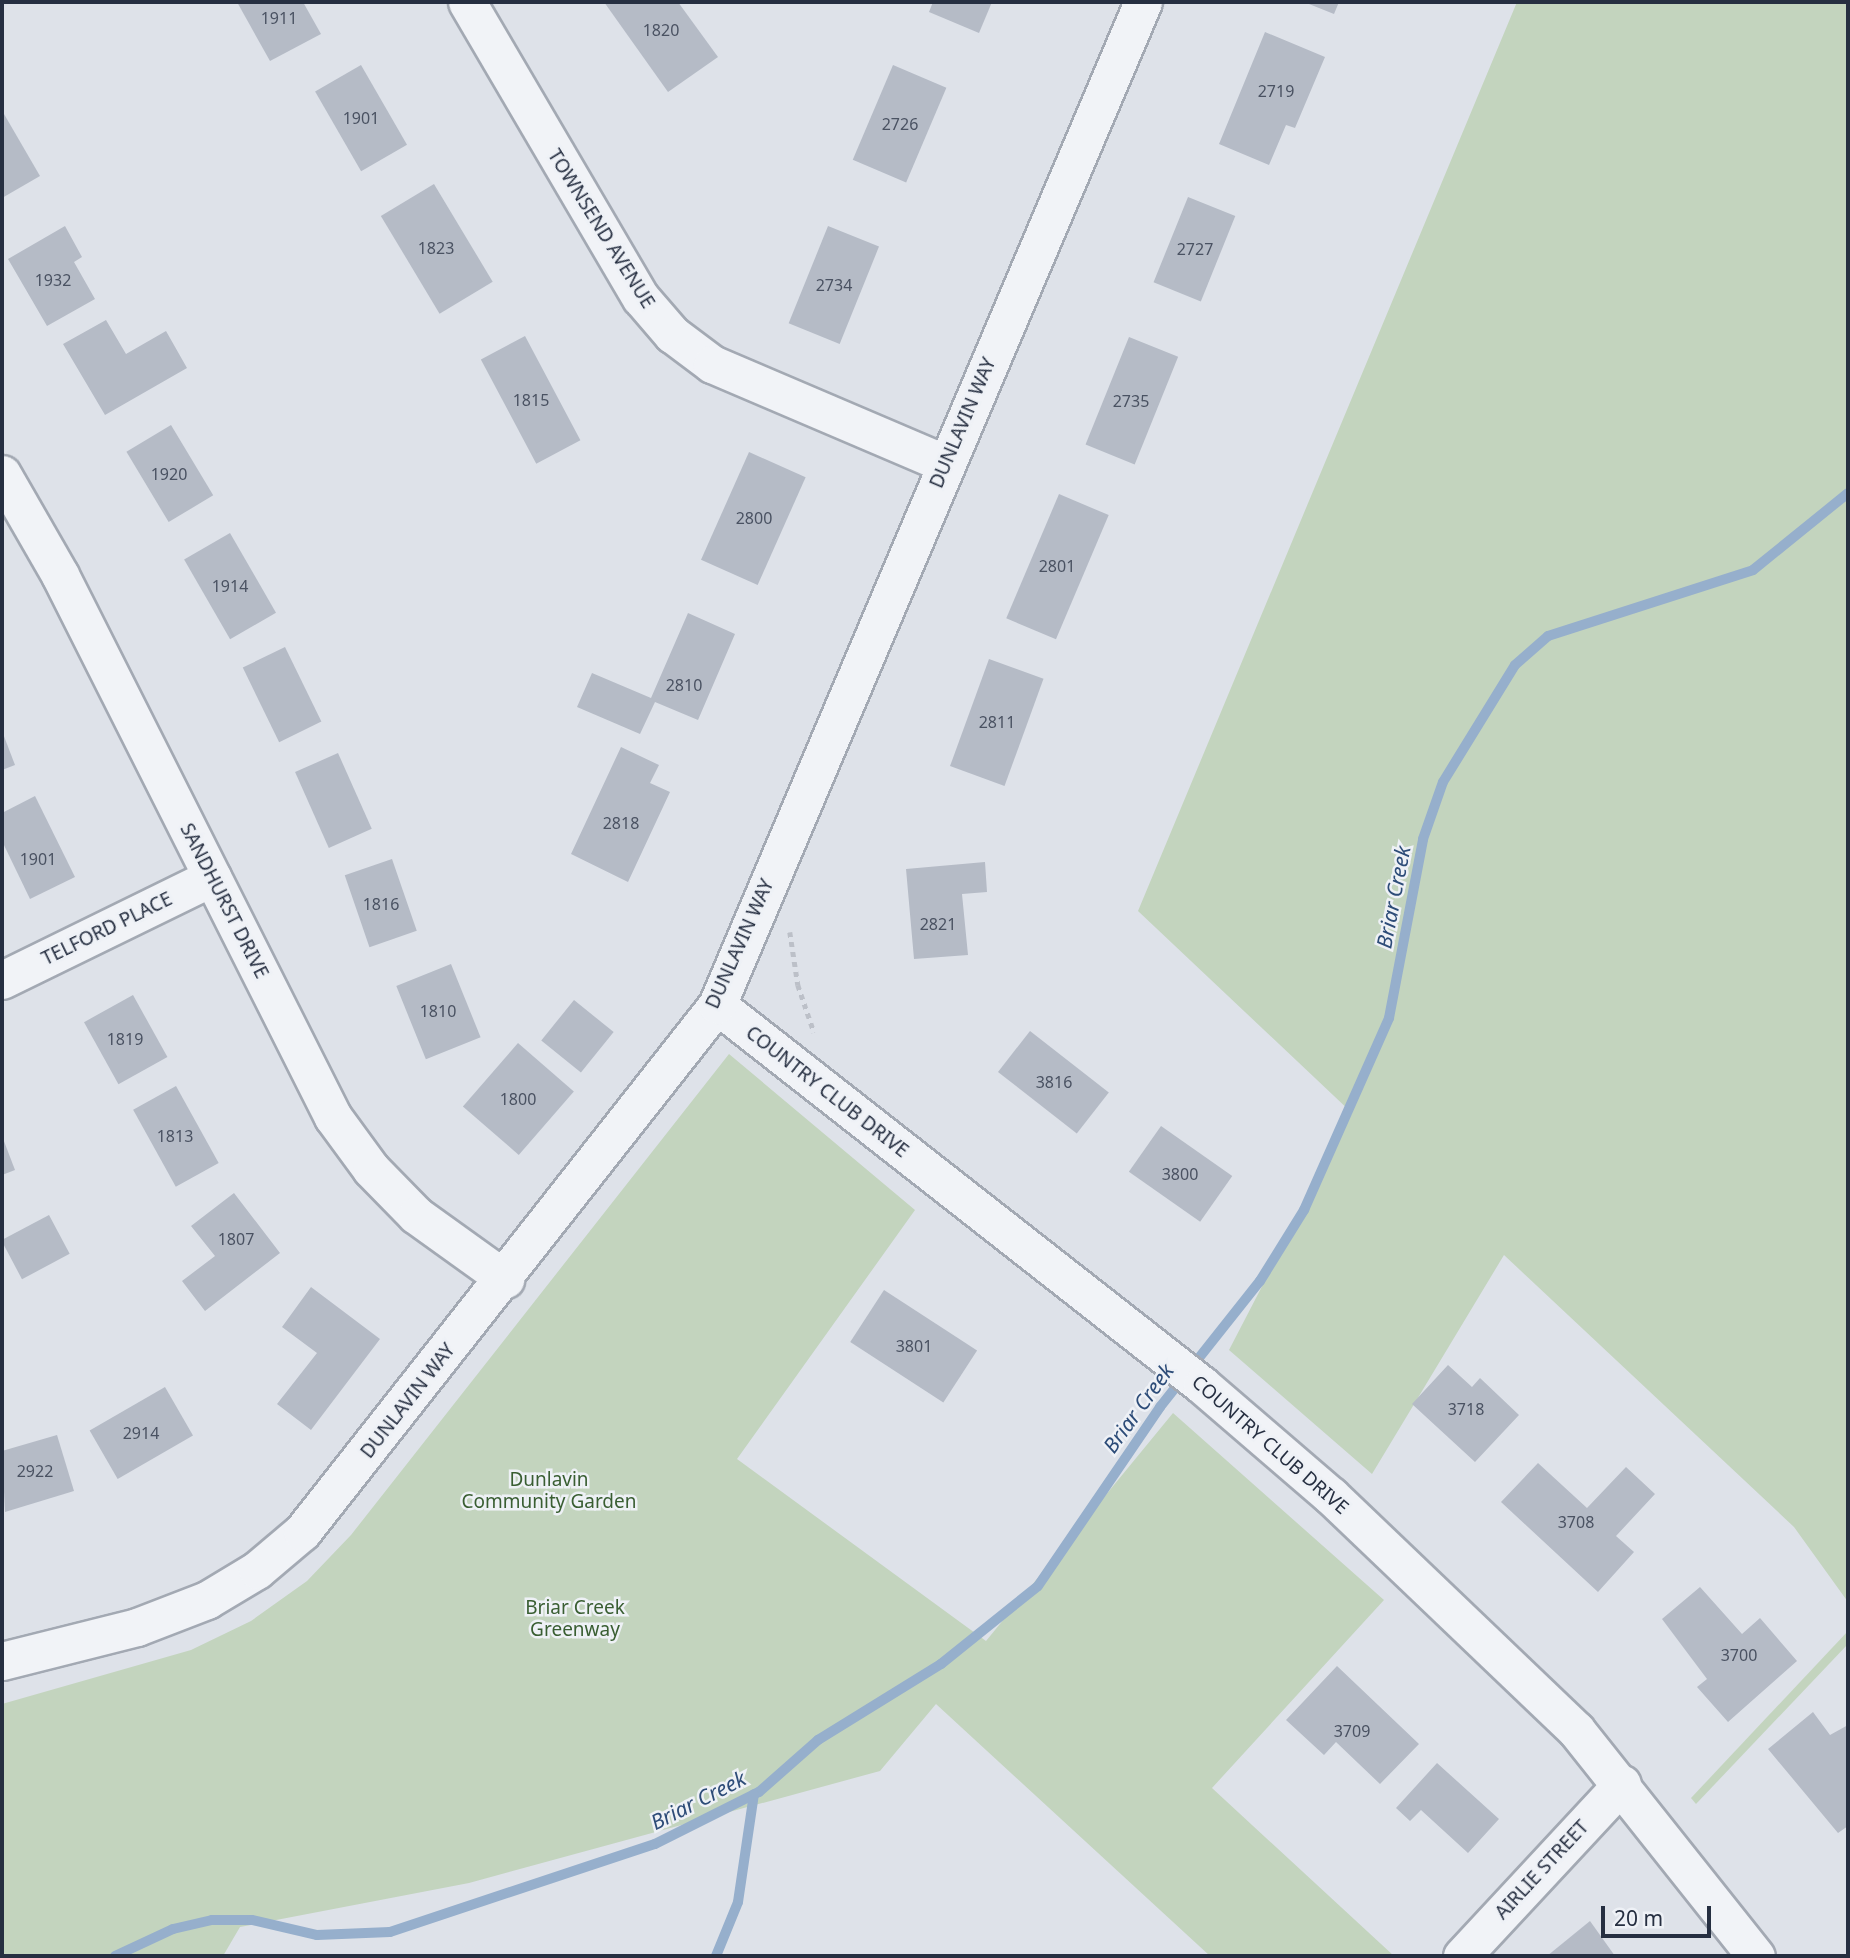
<!DOCTYPE html>
<html>
<head>
<meta charset="utf-8">
<style>
	body { margin:0 }
	#map { position:relative; width:1850px; height:1958px; overflow:hidden; background:#dee2e9; font-family:"Noto Sans",sans-serif }
	div>[style] { position:absolute }
	.green>* { inset:0; background:#c3d4be }
	.stream>* { height:10px; margin:-5px; padding:0 5px; transform-origin:5px; border-radius:5px; background:#96afcc }
	.building>* { inset:0; background:#b5bbc6; transform-origin:0 0 }
	.path>* { height:4.5px; margin-top:-2.25px; transform-origin:0; background:repeating-linear-gradient(90deg,#bcc0c8 0 5px,transparent 0 10px) }
	.roads { filter:drop-shadow(2px 0 #a3a9b3) drop-shadow(-2px 0 #a3a9b3) drop-shadow(0 2px #a3a9b3) drop-shadow(0 -2px #a3a9b3) }
	.street>* { height:37px; margin:-18.5px; padding:0 18.5px; transform-origin:18.5px; border-radius:18.5px; background:#f1f3f7 }
	span { translate:-50% -50%; white-space:nowrap; text-align:center; line-height:1.15; -webkit-text-stroke:5px #eef1f6; paint-order:stroke }
	.number-label { font-size:16px; color:#4a5262 }
	.number-label span { -webkit-text-stroke-width:0 }
	.street-label { font-size:19px; color:#262f41 }
	.park-label { font-size:19px; color:#395e32 }
	.water-label { font-size:21px; color:#2d4c78; font-style:italic }
	.frame { position:absolute; inset:0; border:4px solid #262f41; pointer-events:none }
	.scale { position:absolute; left:1601px; top:1906px; width:110px; height:32px; box-sizing:border-box; border:4px solid #262f41; border-top:0; padding-left:9px; font-size:21px; line-height:24px; white-space:nowrap; color:#262f41; -webkit-text-stroke:5px #eef1f6; paint-order:stroke }
</style>
</head>
<body>
<div id="map">
	<div class="green">
		<div style="clip-path:polygon(1517px 2px,1848px 2px,1848px 1602px,1794px 1527px,1504px 1255px,1372px 1474px,1229px 1350px,1352px 1113px,1138px 911px)"></div>
		<div style="clip-path:polygon(729px 1054px,915px 1210px,737px 1459px,986px 1641px,1173px 1413px,1384px 1600px,1212px 1788px,1394px 1956px,1210px 1956px,936px 1704px,880px 1771px,469px 1883px,240px 1927px,223px 1956px,2px 1956px,2px 1704px,191px 1650px,251px 1621px,307px 1581px,351px 1535px)"></div>
		<div style="clip-path:polygon(1848px 1631px,1848px 1644px,1696px 1804px,1691px 1798px)"></div>
	</div>
	<div class="stream">
		<div style="left:115px;top:1956px;width:64px;rotate:-25deg"></div>
		<div style="left:173px;top:1929px;width:40px;rotate:-13deg"></div>
		<div style="left:212px;top:1920px;width:40px"></div>
		<div style="left:252px;top:1920px;width:67px;rotate:13deg"></div>
		<div style="left:317px;top:1935px;width:73px;rotate:-2.4deg"></div>
		<div style="left:390px;top:1932px;width:279px;rotate:-18.4deg"></div>
		<div style="left:655px;top:1844px;width:116px;rotate:-26.6deg"></div>
		<div style="left:759px;top:1792px;width:79px;rotate:-41.4deg"></div>
		<div style="left:818px;top:1740px;width:145px;rotate:-31.7deg"></div>
		<div style="left:941px;top:1664px;width:124px;rotate:-38.8deg"></div>
		<div style="left:1038px;top:1586px;width:217px;rotate:-55.7deg"></div>
		<div style="left:1160px;top:1407px;width:161px;rotate:-51.6deg"></div>
		<div style="left:1260px;top:1281px;width:84px;rotate:-58.2deg"></div>
		<div style="left:1304px;top:1210px;width:210px;rotate:-66.1deg"></div>
		<div style="left:1389px;top:1018px;width:182px;rotate:-79.2deg"></div>
		<div style="left:1423px;top:839px;width:60px;rotate:-70.7deg"></div>
		<div style="left:1443px;top:782px;width:137px;rotate:-58.4deg"></div>
		<div style="left:1515px;top:665px;width:44px;rotate:-41.3deg"></div>
		<div style="left:1548px;top:636px;width:215px;rotate:-17.8deg"></div>
		<div style="left:1753px;top:570px;width:122px;rotate:-39deg"></div>
		<div style="left:716px;top:1956px;width:58px;rotate:-67.8deg"></div>
		<div style="left:738px;top:1902px;width:109px;rotate:-81.6deg"></div>
	</div>
	<div class="building">
		<div style="clip-path:polygon(237px 2px,303px 2px,321px 34px,270px 61px)"></div>
		<div style="clip-path:polygon(604px 2px,678px 2px,718px 57px,668px 92px)"></div>
		<div style="clip-path:polygon(933px 2px,992px 2px,979px 33px,929px 12px)"></div>
		<div style="clip-path:polygon(1304px 2px,1339px 2px,1334px 14px)"></div>
		<div style="clip-path:polygon(1265px 32px,1325px 57px,1295px 128px,1286px 125px,1269px 165px,1219px 144px)"></div>
		<div style="left:361px;top:65px;width:92px;height:53px;rotate:60deg"></div>
		<div style="left:893px;top:65px;width:58px;height:103px;rotate:23deg"></div>
		<div style="clip-path:polygon(4px 114px,40px 176px,2px 198px,2px 115px)"></div>
		<div style="left:434px;top:184px;width:114px;height:62px;rotate:59deg"></div>
		<div style="left:1188px;top:197px;width:51px;height:92px;rotate:22deg"></div>
		<div style="clip-path:polygon(65px 226px,82px 257px,74px 262px,95px 299px,47px 326px,8px 259px)"></div>
		<div style="left:828px;top:226px;width:55px;height:105px;rotate:22deg"></div>
		<div style="clip-path:polygon(106px 320px,126px 354px,166px 331px,187px 368px,105px 415px,63px 344px)"></div>
		<div style="left:525px;top:336px;width:118px;height:50px;rotate:62deg"></div>
		<div style="left:1129px;top:337px;width:53px;height:116px;rotate:22deg"></div>
		<div style="left:171px;top:425px;width:82px;height:52px;rotate:59deg"></div>
		<div style="left:749px;top:452px;width:62px;height:118px;rotate:24deg"></div>
		<div style="left:1059px;top:494px;width:54px;height:135px;rotate:23deg"></div>
		<div style="left:230px;top:533px;width:92px;height:53px;rotate:60deg"></div>
		<div style="clip-path:polygon(688px 613px,735px 634px,698px 720px,655px 702px,640px 734px,577px 707px,592px 673px,651px 698px)"></div>
		<div style="left:285px;top:647px;width:83px;height:47px;rotate:64deg"></div>
		<div style="left:989px;top:659px;width:58px;height:114px;rotate:20deg"></div>
		<div style="clip-path:polygon(2px 731px,15px 765px,2px 770px)"></div>
		<div style="clip-path:polygon(621px 747px,659px 765px,650px 783px,670px 792px,628px 882px,571px 854px)"></div>
		<div style="left:338px;top:753px;width:83px;height:47px;rotate:66deg"></div>
		<div style="clip-path:polygon(35px 796px,75px 877px,30px 899px,2px 841px,2px 813px)"></div>
		<div style="left:392px;top:859px;width:76px;height:50px;rotate:71deg"></div>
		<div style="clip-path:polygon(985px 862px,987px 892px,962px 894px,968px 955px,914px 959px,906px 869px)"></div>
		<div style="left:451px;top:964px;width:79px;height:59px;rotate:68deg"></div>
		<div style="left:133px;top:995px;width:71px;height:56px;rotate:61deg"></div>
		<div style="left:574px;top:1000px;width:51px;height:52px;rotate:39deg"></div>
		<div style="left:1030px;top:1031px;width:100px;height:52px;rotate:38deg"></div>
		<div style="left:518px;top:1043px;width:74px;height:84px;rotate:41deg"></div>
		<div style="left:176px;top:1086px;width:88px;height:49px;rotate:61deg"></div>
		<div style="left:1161px;top:1126px;width:87px;height:56px;rotate:35deg"></div>
		<div style="clip-path:polygon(2px 1136px,15px 1170px,2px 1175px)"></div>
		<div style="clip-path:polygon(234px 1193px,280px 1253px,205px 1311px,182px 1281px,215px 1256px,191px 1226px)"></div>
		<div style="left:49px;top:1215px;width:44px;height:54px;rotate:62deg"></div>
		<div style="clip-path:polygon(311px 1287px,380px 1339px,311px 1430px,277px 1404px,317px 1353px,282px 1327px)"></div>
		<div style="left:884px;top:1290px;width:111px;height:62px;rotate:33deg"></div>
		<div style="clip-path:polygon(1448px 1365px,1472px 1387px,1480px 1378px,1519px 1415px,1475px 1462px,1412px 1404px)"></div>
		<div style="left:165px;top:1387px;width:56px;height:87px;rotate:60deg"></div>
		<div style="clip-path:polygon(57px 1435px,74px 1491px,5px 1512px,2px 1451px)"></div>
		<div style="clip-path:polygon(1538px 1463px,1587px 1508px,1626px 1467px,1655px 1494px,1616px 1536px,1634px 1552px,1598px 1592px,1501px 1502px)"></div>
		<div style="clip-path:polygon(1700px 1587px,1742px 1634px,1760px 1618px,1797px 1661px,1728px 1722px,1697px 1687px,1707px 1679px,1662px 1619px)"></div>
		<div style="clip-path:polygon(1337px 1666px,1419px 1744px,1380px 1784px,1336px 1742px,1324px 1755px,1286px 1720px)"></div>
		<div style="clip-path:polygon(1813px 1712px,1830px 1735px,1848px 1725px,1848px 1826px,1838px 1833px,1768px 1749px)"></div>
		<div style="clip-path:polygon(1437px 1763px,1499px 1819px,1468px 1853px,1421px 1810px,1410px 1821px,1396px 1808px)"></div>
		<div style="clip-path:polygon(1590px 1921px,1615px 1956px,1547px 1956px)"></div>
	</div>
	<div class="path">
		<div style="left:790px;top:932px;width:54px;rotate:81.4deg"></div>
		<div style="left:798px;top:985px;width:50px;rotate:71.2deg"></div>
	</div>
	<div class="roads">
		<div class="street">
			<div style="left:467px;top:2px;width:343px;rotate:59.6deg"></div>
			<div style="left:641px;top:298px;width:48px;rotate:49.3deg"></div>
			<div style="left:672px;top:334px;width:50px;rotate:36.9deg"></div>
			<div style="left:712px;top:364px;width:254px;rotate:23.1deg"></div>
			<div style="left:2px;top:474px;width:116px;rotate:60.1deg"></div>
			<div style="left:60px;top:575px;width:607px;rotate:63.27deg"></div>
			<div style="left:333px;top:1117px;width:64px;rotate:53.8deg"></div>
			<div style="left:371px;top:1169px;width:64px;rotate:45.6deg"></div>
			<div style="left:416px;top:1215px;width:110px;rotate:35.7deg"></div>
			<div style="left:2px;top:980px;width:234px;rotate:-26.1deg"></div>
			<div style="left:717px;top:1005px;width:616px;rotate:38.08deg"></div>
			<div style="left:1202px;top:1385px;width:170px;rotate:40.7deg"></div>
			<div style="left:1331px;top:1496px;width:339px;rotate:43.7deg"></div>
			<div style="left:1576px;top:1730px;width:289px;rotate:51.5deg"></div>
			<div style="left:2px;top:1661px;width:139px;rotate:-14.1deg"></div>
			<div style="left:137px;top:1627px;width:75px;rotate:-21.1deg"></div>
			<div style="left:207px;top:1600px;width:58px;rotate:-31deg"></div>
			<div style="left:257px;top:1570px;width:59px;rotate:-40.2deg"></div>
			<div style="left:302px;top:1532px;width:671px;rotate:-51.78deg"></div>
			<div style="left:717px;top:1005px;width:1090px;rotate:-66.99deg"></div>
			<div style="left:1462px;top:1956px;width:235px;rotate:-47.1deg"></div>
		</div>
	</div>
	<div class="number-label">
		<span style="left:279px;top:18px">1911</span>
		<span style="left:661px;top:30px">1820</span>
		<span style="left:1276px;top:91px">2719</span>
		<span style="left:361px;top:118px">1901</span>
		<span style="left:900px;top:124px">2726</span>
		<span style="left:436px;top:248px">1823</span>
		<span style="left:1195px;top:249px">2727</span>
		<span style="left:53px;top:280px">1932</span>
		<span style="left:834px;top:285px">2734</span>
		<span style="left:531px;top:400px">1815</span>
		<span style="left:1131px;top:401px">2735</span>
		<span style="left:169px;top:474px">1920</span>
		<span style="left:754px;top:518px">2800</span>
		<span style="left:1057px;top:566px">2801</span>
		<span style="left:230px;top:586px">1914</span>
		<span style="left:684px;top:685px">2810</span>
		<span style="left:997px;top:722px">2811</span>
		<span style="left:621px;top:823px">2818</span>
		<span style="left:38px;top:859px">1901</span>
		<span style="left:381px;top:904px">1816</span>
		<span style="left:938px;top:924px">2821</span>
		<span style="left:438px;top:1011px">1810</span>
		<span style="left:125px;top:1039px">1819</span>
		<span style="left:1054px;top:1082px">3816</span>
		<span style="left:518px;top:1099px">1800</span>
		<span style="left:175px;top:1136px">1813</span>
		<span style="left:1180px;top:1174px">3800</span>
		<span style="left:236px;top:1239px">1807</span>
		<span style="left:914px;top:1346px">3801</span>
		<span style="left:1466px;top:1409px">3718</span>
		<span style="left:141px;top:1433px">2914</span>
		<span style="left:35px;top:1471px">2922</span>
		<span style="left:1576px;top:1522px">3708</span>
		<span style="left:1739px;top:1655px">3700</span>
		<span style="left:1352px;top:1731px">3709</span>
	</div>
	<div class="street-label">
		<span style="left:601px;top:229px;rotate:58deg">TOWNSEND AVENUE</span>
		<span style="left:963px;top:423px;rotate:-67deg">DUNLAVIN WAY</span>
		<span style="left:224px;top:901px;rotate:63deg">SANDHURST DRIVE</span>
		<span style="left:107px;top:929px;rotate:-26deg">TELFORD PLACE</span>
		<span style="left:740px;top:944px;rotate:-66deg">DUNLAVIN WAY</span>
		<span style="left:827px;top:1092px;rotate:38deg">COUNTRY CLUB DRIVE</span>
		<span style="left:408px;top:1401px;rotate:-52deg">DUNLAVIN WAY</span>
		<span style="left:1270px;top:1445px;rotate:41deg">COUNTRY CLUB DRIVE</span>
		<span style="left:1542px;top:1870px;rotate:-47deg">AIRLIE STREET</span>
	</div>
	<div class="park-label">
		<span style="left:549px;top:1491px">Dunlavin<br>Community Garden</span>
		<span style="left:575px;top:1619px">Briar Creek<br>Greenway</span>
	</div>
	<div class="water-label">
		<span style="left:1393px;top:897px;rotate:-79deg">Briar Creek</span>
		<span style="left:1138px;top:1408px;rotate:-54deg">Briar Creek</span>
		<span style="left:698px;top:1800px;rotate:-27deg">Briar Creek</span>
	</div>
	<div class="frame"></div>
	<div class="scale">20 m</div>
</div>
</body>
</html>
